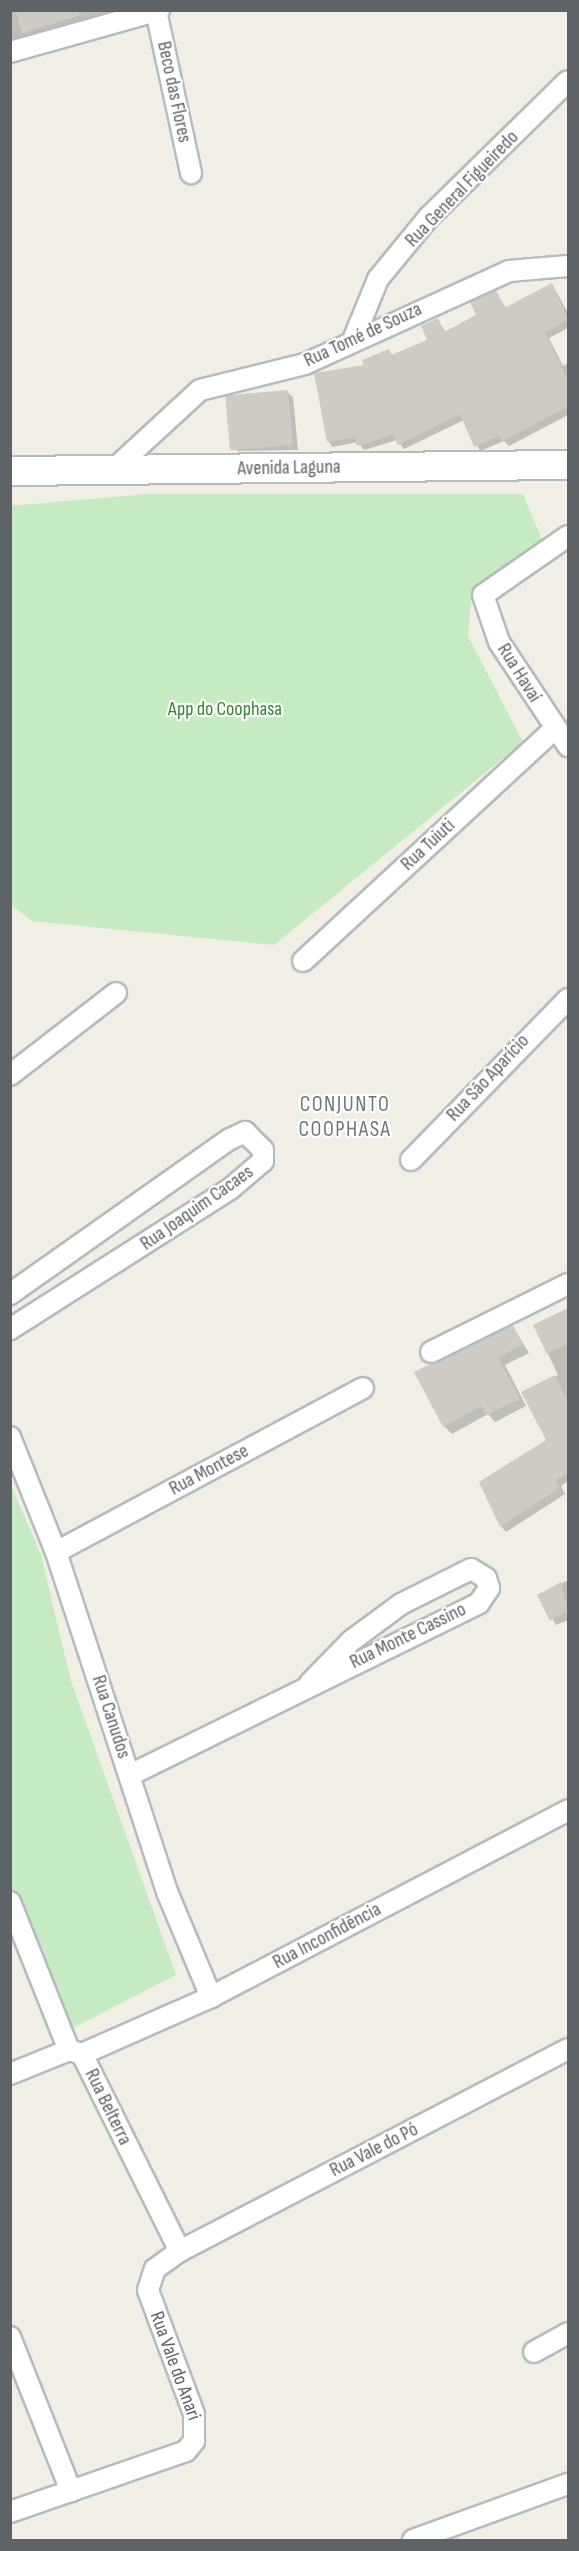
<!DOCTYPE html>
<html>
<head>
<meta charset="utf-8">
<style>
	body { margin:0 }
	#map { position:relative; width:579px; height:2551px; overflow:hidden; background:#f1eee6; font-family:"Sofia Sans Condensed",sans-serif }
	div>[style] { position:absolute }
	.green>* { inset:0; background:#c6eac2 }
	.shadow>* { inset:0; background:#0003 }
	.building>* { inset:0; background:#cecbc5; transform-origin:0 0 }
	.roads { filter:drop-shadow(2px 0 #b7babe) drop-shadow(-2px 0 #b7babe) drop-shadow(0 2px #b7babe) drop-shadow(0 -2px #b7babe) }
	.street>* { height:20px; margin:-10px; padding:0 10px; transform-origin:10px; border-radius:10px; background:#fff }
	.secondary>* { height:28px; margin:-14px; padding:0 14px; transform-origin:14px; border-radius:14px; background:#fff }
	span { translate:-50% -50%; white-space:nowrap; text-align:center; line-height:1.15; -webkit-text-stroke:4.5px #fff; paint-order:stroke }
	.street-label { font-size:20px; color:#5e6368 }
	.park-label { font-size:20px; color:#338530 }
	.quarter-label { font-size:22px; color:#6f757a; letter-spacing:1.5px }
	.frame { position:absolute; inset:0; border:12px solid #5e6368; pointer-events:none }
</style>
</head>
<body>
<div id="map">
	<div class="green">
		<div style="clip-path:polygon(147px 494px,523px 494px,543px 542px,472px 591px,468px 636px,523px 742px,274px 945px,32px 921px,11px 905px,10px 506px)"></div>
		<div style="clip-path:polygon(10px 1483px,41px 1555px,71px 1681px,176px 1975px,71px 2029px,11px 1890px)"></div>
	</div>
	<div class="shadow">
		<div style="clip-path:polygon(10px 10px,119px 10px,120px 14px,10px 44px)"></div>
		<div style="clip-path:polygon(552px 284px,568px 313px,568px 328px,549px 338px,563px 366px,568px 363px,568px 415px,509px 446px,504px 441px,480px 451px,464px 420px,404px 449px,397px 440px,364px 450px,358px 442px,333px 447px,328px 441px,366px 366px,389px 351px,393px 356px,429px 340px,437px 320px,446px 332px,478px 315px,496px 292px,506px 308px)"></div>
		<div style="clip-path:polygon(287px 392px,293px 397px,298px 450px,237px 451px,232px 445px)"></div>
		<div style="clip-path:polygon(568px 1311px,568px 1481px,561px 1486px,565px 1494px,506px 1532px,501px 1526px,548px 1440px,523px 1393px,558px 1375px,535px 1326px)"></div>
		<div style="clip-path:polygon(513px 1327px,529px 1353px,505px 1365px,526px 1406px,495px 1422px,488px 1414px,452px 1434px,444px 1426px)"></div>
		<div style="clip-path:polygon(568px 1580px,568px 1620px,556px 1625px,539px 1596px)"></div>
	</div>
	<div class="building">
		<div style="clip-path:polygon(15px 10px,79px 10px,80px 15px,22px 33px)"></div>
		<div style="clip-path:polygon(552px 283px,568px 320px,545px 333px,568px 379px,568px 407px,502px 441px,499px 436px,474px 447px,460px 414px,398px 445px,393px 435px,357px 446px,355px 437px,327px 442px,314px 373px,364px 365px,362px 360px,389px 349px,391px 355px,427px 340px,421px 326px,438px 318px,444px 332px,476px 315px,470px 302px,496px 290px,504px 308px)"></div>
		<div style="left:288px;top:390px;width:55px;height:63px;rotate:85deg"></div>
		<div style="clip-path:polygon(568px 1308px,568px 1344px,547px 1354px,533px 1325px)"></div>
		<div style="clip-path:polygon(513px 1325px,523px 1345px,498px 1357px,520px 1399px,486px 1415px,482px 1406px,443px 1427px,414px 1372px)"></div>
		<div style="clip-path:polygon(555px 1375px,568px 1401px,568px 1473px,556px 1480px,560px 1488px,500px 1527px,479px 1482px,546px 1440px,521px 1392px)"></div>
		<div style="clip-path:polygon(561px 1582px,568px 1611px,550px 1621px,537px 1595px)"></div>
	</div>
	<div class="roads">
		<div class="street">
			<div style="left:156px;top:11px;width:166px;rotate:77.8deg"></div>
			<div style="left:10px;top:52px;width:155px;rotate:-15.7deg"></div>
			<div style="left:353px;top:340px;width:66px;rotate:-67.7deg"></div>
			<div style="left:378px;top:279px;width:80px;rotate:-50.6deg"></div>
			<div style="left:429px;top:217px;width:194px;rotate:-44.4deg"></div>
			<div style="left:113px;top:470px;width:118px;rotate:-42.6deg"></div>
			<div style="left:200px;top:390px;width:108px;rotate:-13.9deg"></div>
			<div style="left:305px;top:364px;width:224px;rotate:-24.5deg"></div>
			<div style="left:509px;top:271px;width:59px;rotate:-4.8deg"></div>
			<div style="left:568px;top:536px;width:103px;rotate:145.2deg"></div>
			<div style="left:483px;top:595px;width:50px;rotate:71.2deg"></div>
			<div style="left:499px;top:642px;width:125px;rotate:56.4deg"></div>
			<div style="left:303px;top:961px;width:342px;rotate:-42.7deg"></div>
			<div style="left:10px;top:1075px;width:134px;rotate:-37.7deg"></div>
			<div style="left:411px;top:1160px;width:225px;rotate:-45.7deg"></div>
			<div style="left:10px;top:1294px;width:269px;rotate:-35.2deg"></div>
			<div style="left:230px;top:1139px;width:17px;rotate:-25deg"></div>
			<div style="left:245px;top:1132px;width:25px;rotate:45deg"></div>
			<div style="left:263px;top:1150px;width:11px;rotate:90deg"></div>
			<div style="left:263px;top:1161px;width:43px;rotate:139.7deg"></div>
			<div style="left:230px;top:1189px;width:261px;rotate:147.5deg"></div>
			<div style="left:431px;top:1352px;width:153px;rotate:-26.4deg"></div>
			<div style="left:10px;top:1437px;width:124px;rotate:68.2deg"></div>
			<div style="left:56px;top:1552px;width:360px;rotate:71.9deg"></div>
			<div style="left:168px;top:1894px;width:112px;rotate:67.3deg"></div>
			<div style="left:56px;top:1552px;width:348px;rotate:-28.1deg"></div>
			<div style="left:130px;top:1775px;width:389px;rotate:-26.2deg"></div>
			<div style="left:479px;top:1603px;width:18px;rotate:-56deg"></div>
			<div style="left:489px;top:1588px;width:10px;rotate:-107deg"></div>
			<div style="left:486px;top:1578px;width:17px;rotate:-149deg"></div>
			<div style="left:471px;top:1569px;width:78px;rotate:153.4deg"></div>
			<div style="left:401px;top:1604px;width:62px;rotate:143.5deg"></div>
			<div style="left:351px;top:1641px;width:59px;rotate:134.3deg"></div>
			<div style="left:10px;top:1902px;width:159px;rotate:68.3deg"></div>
			<div style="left:69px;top:2050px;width:14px;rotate:17deg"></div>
			<div style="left:82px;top:2054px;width:220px;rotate:63.6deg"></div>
			<div style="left:82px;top:2054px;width:141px;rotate:-23.8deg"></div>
			<div style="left:211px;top:1997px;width:403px;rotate:-27.6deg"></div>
			<div style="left:10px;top:2074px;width:64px;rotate:-22.1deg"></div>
			<div style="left:10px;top:2337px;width:166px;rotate:68.4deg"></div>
			<div style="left:534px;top:2352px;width:39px;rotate:-29deg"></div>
			<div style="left:10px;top:2512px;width:186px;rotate:-19.1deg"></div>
			<div style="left:186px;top:2451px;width:13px;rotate:-51deg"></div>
			<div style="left:194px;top:2441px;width:27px;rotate:-90deg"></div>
			<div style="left:194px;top:2414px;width:132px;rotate:-110.4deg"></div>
			<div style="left:148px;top:2290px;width:22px;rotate:-72deg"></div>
			<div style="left:155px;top:2269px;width:31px;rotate:-36deg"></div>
			<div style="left:180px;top:2251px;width:437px;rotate:-27.5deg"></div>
			<div style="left:413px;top:2540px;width:165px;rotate:-19.9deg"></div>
		</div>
		<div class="secondary">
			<div style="left:10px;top:471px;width:558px;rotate:-0.62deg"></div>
		</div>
	</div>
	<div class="street-label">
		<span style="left:174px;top:92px;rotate:78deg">Beco das Flores</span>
		<span style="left:462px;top:189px;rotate:-46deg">Rua General Figueiredo</span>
		<span style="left:363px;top:335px;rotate:-25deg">Rua Tomé de Souza</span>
		<span style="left:289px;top:468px;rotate:-1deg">Avenida Laguna</span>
		<span style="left:519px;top:673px;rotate:58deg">Rua Havaí</span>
		<span style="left:428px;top:845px;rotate:-43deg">Rua Tuiuti</span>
		<span style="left:488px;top:1078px;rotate:-47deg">Rua São Aparício</span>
		<span style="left:197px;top:1208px;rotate:-35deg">Rua Joaquim Cacaes</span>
		<span style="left:209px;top:1470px;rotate:-28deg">Rua Montese</span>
		<span style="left:408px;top:1636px;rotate:-26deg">Rua Monte Cassino</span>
		<span style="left:111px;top:1717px;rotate:72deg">Rua Canudos</span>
		<span style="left:327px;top:1936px;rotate:-28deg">Rua Inconfidência</span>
		<span style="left:108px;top:2107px;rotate:64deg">Rua Belterra</span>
		<span style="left:374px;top:2150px;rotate:-27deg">Rua Vale do Pó</span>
		<span style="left:175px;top:2366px;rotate:70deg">Rua Vale do Anari</span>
	</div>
	<div class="park-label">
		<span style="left:225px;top:709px">App do Coophasa</span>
	</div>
	<div class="quarter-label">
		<span style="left:345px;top:1117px">CONJUNTO<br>COOPHASA</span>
	</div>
	<div class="frame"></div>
</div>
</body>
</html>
